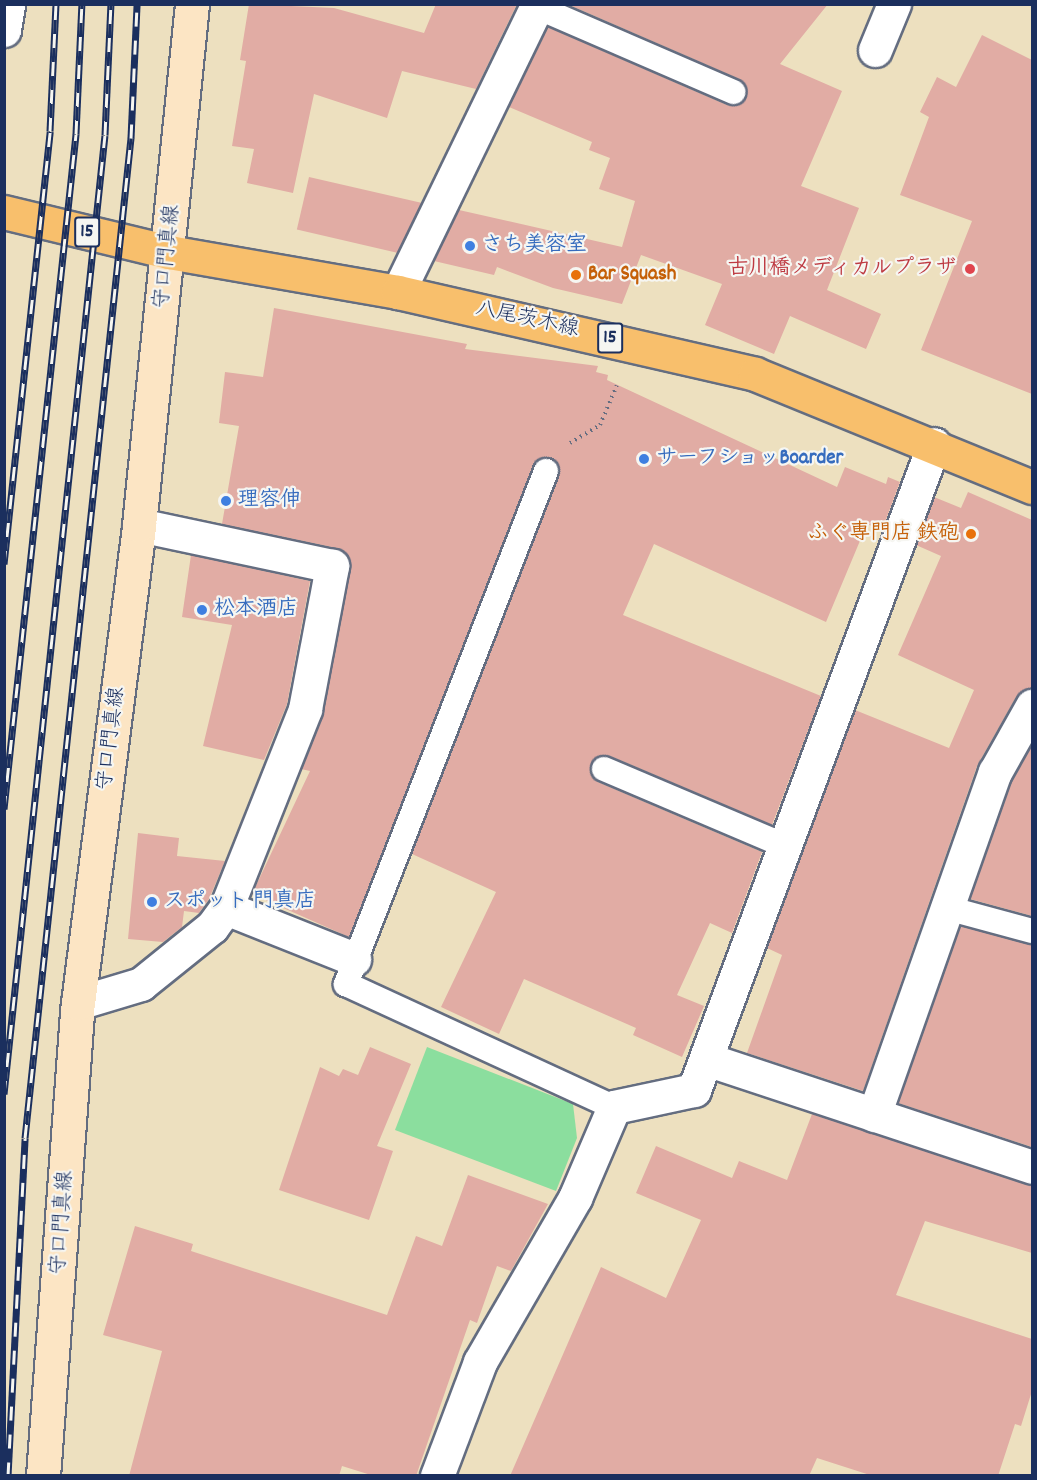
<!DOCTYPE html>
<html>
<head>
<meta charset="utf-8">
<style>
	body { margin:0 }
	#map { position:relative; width:1037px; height:1480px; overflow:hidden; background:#ede0bf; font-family:Dekko,"Klee One",sans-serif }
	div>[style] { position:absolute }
	.green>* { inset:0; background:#8bde9e }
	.building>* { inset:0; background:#e1aca4; transform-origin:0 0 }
	.path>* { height:4px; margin-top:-2px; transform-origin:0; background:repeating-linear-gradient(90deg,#646d80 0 1.5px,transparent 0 6px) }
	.roads { filter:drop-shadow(2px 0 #646d80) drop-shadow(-2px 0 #646d80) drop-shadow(0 2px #646d80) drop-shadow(0 -2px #646d80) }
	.service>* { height:24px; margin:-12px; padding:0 12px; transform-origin:12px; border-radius:12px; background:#fff }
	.minor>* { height:33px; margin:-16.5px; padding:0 16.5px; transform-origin:16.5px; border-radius:16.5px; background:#fff }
	.secondary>* { height:33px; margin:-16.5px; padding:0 16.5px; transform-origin:16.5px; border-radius:16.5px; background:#fce5c4 }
	.primary>* { height:33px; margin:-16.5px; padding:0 16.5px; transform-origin:16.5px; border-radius:16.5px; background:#f8bf6c }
	.rail>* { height:7px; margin-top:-3.5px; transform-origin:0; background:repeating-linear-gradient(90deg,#f6f6f2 0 14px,#1b2f5e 0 28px); box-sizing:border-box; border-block:2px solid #1b2f5e }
	.dots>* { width:16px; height:16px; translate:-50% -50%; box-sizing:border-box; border:3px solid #f6f6f2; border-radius:50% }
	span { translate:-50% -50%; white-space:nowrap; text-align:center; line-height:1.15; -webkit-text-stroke:4.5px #f6f6f2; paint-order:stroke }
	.shield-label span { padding:2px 4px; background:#f6f6f2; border:2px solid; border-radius:4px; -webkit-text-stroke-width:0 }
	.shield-label { font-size:20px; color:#1b2f5e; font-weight:700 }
	.shop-label { font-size:21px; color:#366cbe; font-weight:700 }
	.left { translate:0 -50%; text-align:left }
	.street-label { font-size:21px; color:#1b2f5e }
	.health-label { font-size:21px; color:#be3a42; font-weight:700 }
	.right { translate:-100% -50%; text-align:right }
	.food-label { font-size:21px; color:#c56008; font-weight:700 }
	.frame { position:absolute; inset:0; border:6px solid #1b2f5e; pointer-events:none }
</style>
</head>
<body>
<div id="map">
	<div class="green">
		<div style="clip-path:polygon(427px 1047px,573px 1104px,577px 1138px,556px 1191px,395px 1130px)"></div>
	</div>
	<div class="building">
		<div style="clip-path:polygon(249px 4px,334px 8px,424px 33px,436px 4px,517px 4px,476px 89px,402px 71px,387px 118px,314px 94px,293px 193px,247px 183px,254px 149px,232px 146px,246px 61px,240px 60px)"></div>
		<div style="clip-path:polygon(567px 4px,828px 4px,780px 64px,842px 91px,801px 186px,859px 208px,827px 290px,881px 314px,866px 349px,790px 316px,774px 354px,705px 325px,722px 284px,641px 255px,622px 304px,553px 288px,497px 267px,494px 275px,434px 261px,459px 210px,622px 247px,635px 201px,599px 189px,610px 158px,589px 150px,592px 142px,509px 107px,548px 27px,727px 105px,735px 106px,746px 98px,747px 90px,739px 79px)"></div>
		<div style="clip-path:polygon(982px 35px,1032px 60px,1032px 394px,921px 350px,972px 221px,900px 195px,929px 117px,920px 112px,937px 77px,956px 87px)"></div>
		<div style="left:309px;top:177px;width:115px;height:54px;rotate:13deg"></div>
		<div style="clip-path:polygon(274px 308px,467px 344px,465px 349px,598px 366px,596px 372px,608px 375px,607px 380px,837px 487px,845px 467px,886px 484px,888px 477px,900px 482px,882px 530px,867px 524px,826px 622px,654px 544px,623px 615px,821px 696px,772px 825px,610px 756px,596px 757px,591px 764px,592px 777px,598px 782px,762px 852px,732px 933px,710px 923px,677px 995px,704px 1006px,682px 1057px,633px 1035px,636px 1028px,524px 979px,499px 1034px,441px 1007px,496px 892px,412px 854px,559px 476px,557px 463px,551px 458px,538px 460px,533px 466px,349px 937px,252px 894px,310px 771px,301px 769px,323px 712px,350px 569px,345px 552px,336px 548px,222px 524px,239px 426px,219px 423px,225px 372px,263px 377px)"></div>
		<div style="clip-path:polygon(968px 492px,1032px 520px,1032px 687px,1016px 697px,977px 766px,863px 1091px,747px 1053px,782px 955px,767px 948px,855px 710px,949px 748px,974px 690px,898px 655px,941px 556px,916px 545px,934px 497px,961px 508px)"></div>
		<div style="clip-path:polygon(191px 555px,310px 581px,287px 704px,264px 760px,203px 746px,232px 625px,182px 617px)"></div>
		<div style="clip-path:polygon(1032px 743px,1032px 916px,970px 899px,1012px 780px)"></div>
		<div style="clip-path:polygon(138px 833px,179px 838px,177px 856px,225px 861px,209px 899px,199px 913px,184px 911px,182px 927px,163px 942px,128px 939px)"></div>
		<div style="clip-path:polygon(960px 926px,1032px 945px,1032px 1147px,898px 1103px)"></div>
		<div style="clip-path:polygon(370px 1047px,411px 1064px,377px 1146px,393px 1151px,369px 1220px,279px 1190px,320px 1067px,339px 1076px,343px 1069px,358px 1075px)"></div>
		<div style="clip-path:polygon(812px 1114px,1032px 1185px,1032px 1253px,925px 1221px,896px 1295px,1032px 1339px,1032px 1391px,1021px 1426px,1015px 1424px,998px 1476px,873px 1476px,817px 1458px,809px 1476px,510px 1476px,601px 1267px,666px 1298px,701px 1220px,636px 1193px,656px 1146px,732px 1178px,739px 1161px,787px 1180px)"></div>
		<div style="clip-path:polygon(468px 1175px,548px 1204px,511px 1271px,497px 1266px,477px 1323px,470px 1320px,416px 1476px,374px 1476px,342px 1466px,339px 1476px,129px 1476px,162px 1351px,103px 1335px,135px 1226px,193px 1244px,191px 1251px,387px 1315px,416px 1236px,442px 1246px)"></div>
	</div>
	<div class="path">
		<div style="left:570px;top:443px;width:35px;rotate:-31deg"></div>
		<div style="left:600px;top:425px;width:43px;rotate:-67deg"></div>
	</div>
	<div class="roads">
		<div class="service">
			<div style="left:537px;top:7px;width:214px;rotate:23.4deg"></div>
			<div style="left:546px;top:471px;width:551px;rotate:111.3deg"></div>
			<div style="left:346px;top:984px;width:295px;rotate:24.7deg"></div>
			<div style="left:604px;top:769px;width:197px;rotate:23deg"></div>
			<div style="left:947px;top:908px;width:88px;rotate:15.1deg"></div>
		</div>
		<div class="minor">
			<div style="left:4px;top:30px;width:26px;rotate:-81deg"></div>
			<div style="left:875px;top:50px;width:50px;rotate:-67.6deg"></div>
			<div style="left:398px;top:292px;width:320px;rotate:-64.1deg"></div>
			<div style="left:226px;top:908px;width:138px;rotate:21.7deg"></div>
			<div style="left:78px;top:1003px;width:66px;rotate:-16.8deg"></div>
			<div style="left:141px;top:984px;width:91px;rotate:-38.8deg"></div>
			<div style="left:212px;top:927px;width:24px;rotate:-54deg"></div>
			<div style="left:226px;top:908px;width:214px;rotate:-68.3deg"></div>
			<div style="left:305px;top:709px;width:146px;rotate:-79.3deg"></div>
			<div style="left:332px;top:566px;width:197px;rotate:-168deg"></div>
			<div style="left:706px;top:1059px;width:343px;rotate:18.3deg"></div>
			<div style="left:874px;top:1115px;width:364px;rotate:-70.6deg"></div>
			<div style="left:995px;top:772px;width:76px;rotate:-60.7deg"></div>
			<div style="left:437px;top:1476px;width:122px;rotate:-69.3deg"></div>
			<div style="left:480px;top:1362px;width:190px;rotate:-59.9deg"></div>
			<div style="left:575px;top:1198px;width:99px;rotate:-66.8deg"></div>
			<div style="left:614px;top:1107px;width:82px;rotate:-12deg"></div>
			<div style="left:694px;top:1090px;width:689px;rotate:-69.62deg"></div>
		</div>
		<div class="secondary">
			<div style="left:43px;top:1476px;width:474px;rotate:-85.8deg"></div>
			<div style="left:78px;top:1003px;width:482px;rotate:-82.7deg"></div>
			<div style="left:139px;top:525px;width:524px;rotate:-84.19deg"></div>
		</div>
		<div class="primary">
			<div style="left:4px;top:212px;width:170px;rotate:13.6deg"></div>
			<div style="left:169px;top:252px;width:232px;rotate:9.9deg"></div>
			<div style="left:398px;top:292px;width:366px;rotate:12.9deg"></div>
			<div style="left:755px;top:374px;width:299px;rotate:22.2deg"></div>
		</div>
	</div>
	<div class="rail">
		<div style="left:4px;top:564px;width:435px;rotate:-83.9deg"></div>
		<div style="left:50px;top:131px;width:127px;rotate:-87.3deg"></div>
		<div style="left:4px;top:809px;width:679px;rotate:-83.91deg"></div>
		<div style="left:76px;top:134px;width:130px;rotate:-87.4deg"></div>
		<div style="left:4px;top:1094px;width:964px;rotate:-83.99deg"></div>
		<div style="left:105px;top:135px;width:131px;rotate:-87.4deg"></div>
		<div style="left:8px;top:1476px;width:338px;rotate:-87.1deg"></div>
		<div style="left:25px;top:1138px;width:1006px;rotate:-83.95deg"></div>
		<div style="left:131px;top:138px;width:134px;rotate:-87.4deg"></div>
	</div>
	<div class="dots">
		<div style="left:470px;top:246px;background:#3f7fe0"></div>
		<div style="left:970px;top:269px;background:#e0444e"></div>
		<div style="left:576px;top:275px;background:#e8710a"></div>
		<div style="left:644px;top:459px;background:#3f7fe0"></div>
		<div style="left:226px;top:501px;background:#3f7fe0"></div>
		<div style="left:971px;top:534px;background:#e8710a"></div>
		<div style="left:202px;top:610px;background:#3f7fe0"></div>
		<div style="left:152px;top:902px;background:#3f7fe0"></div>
	</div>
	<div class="shield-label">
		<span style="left:87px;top:232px">15</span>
		<span style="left:610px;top:338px">15</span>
	</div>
	<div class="shop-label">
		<span class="left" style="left:482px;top:246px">さち美容室</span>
		<span class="left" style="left:656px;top:459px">サーフショッBoarder</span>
		<span class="left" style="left:238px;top:501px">理容伸</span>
		<span class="left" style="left:214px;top:610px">松本酒店</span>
		<span class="left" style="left:164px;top:902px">スポット 門真店</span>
	</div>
	<div class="street-label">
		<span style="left:168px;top:257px;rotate:-84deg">守口門真線</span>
		<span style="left:527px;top:320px;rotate:12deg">八尾茨木線</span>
		<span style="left:112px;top:739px;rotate:-83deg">守口門真線</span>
		<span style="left:63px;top:1223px;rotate:-86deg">守口門真線</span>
	</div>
	<div class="health-label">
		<span class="right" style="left:956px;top:269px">古川橋メディカルプラザ</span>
	</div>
	<div class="food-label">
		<span class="left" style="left:588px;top:275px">Bar Squash</span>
		<span class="right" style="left:959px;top:534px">ふぐ専門店 鉄砲</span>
	</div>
	<div class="frame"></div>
</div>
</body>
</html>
